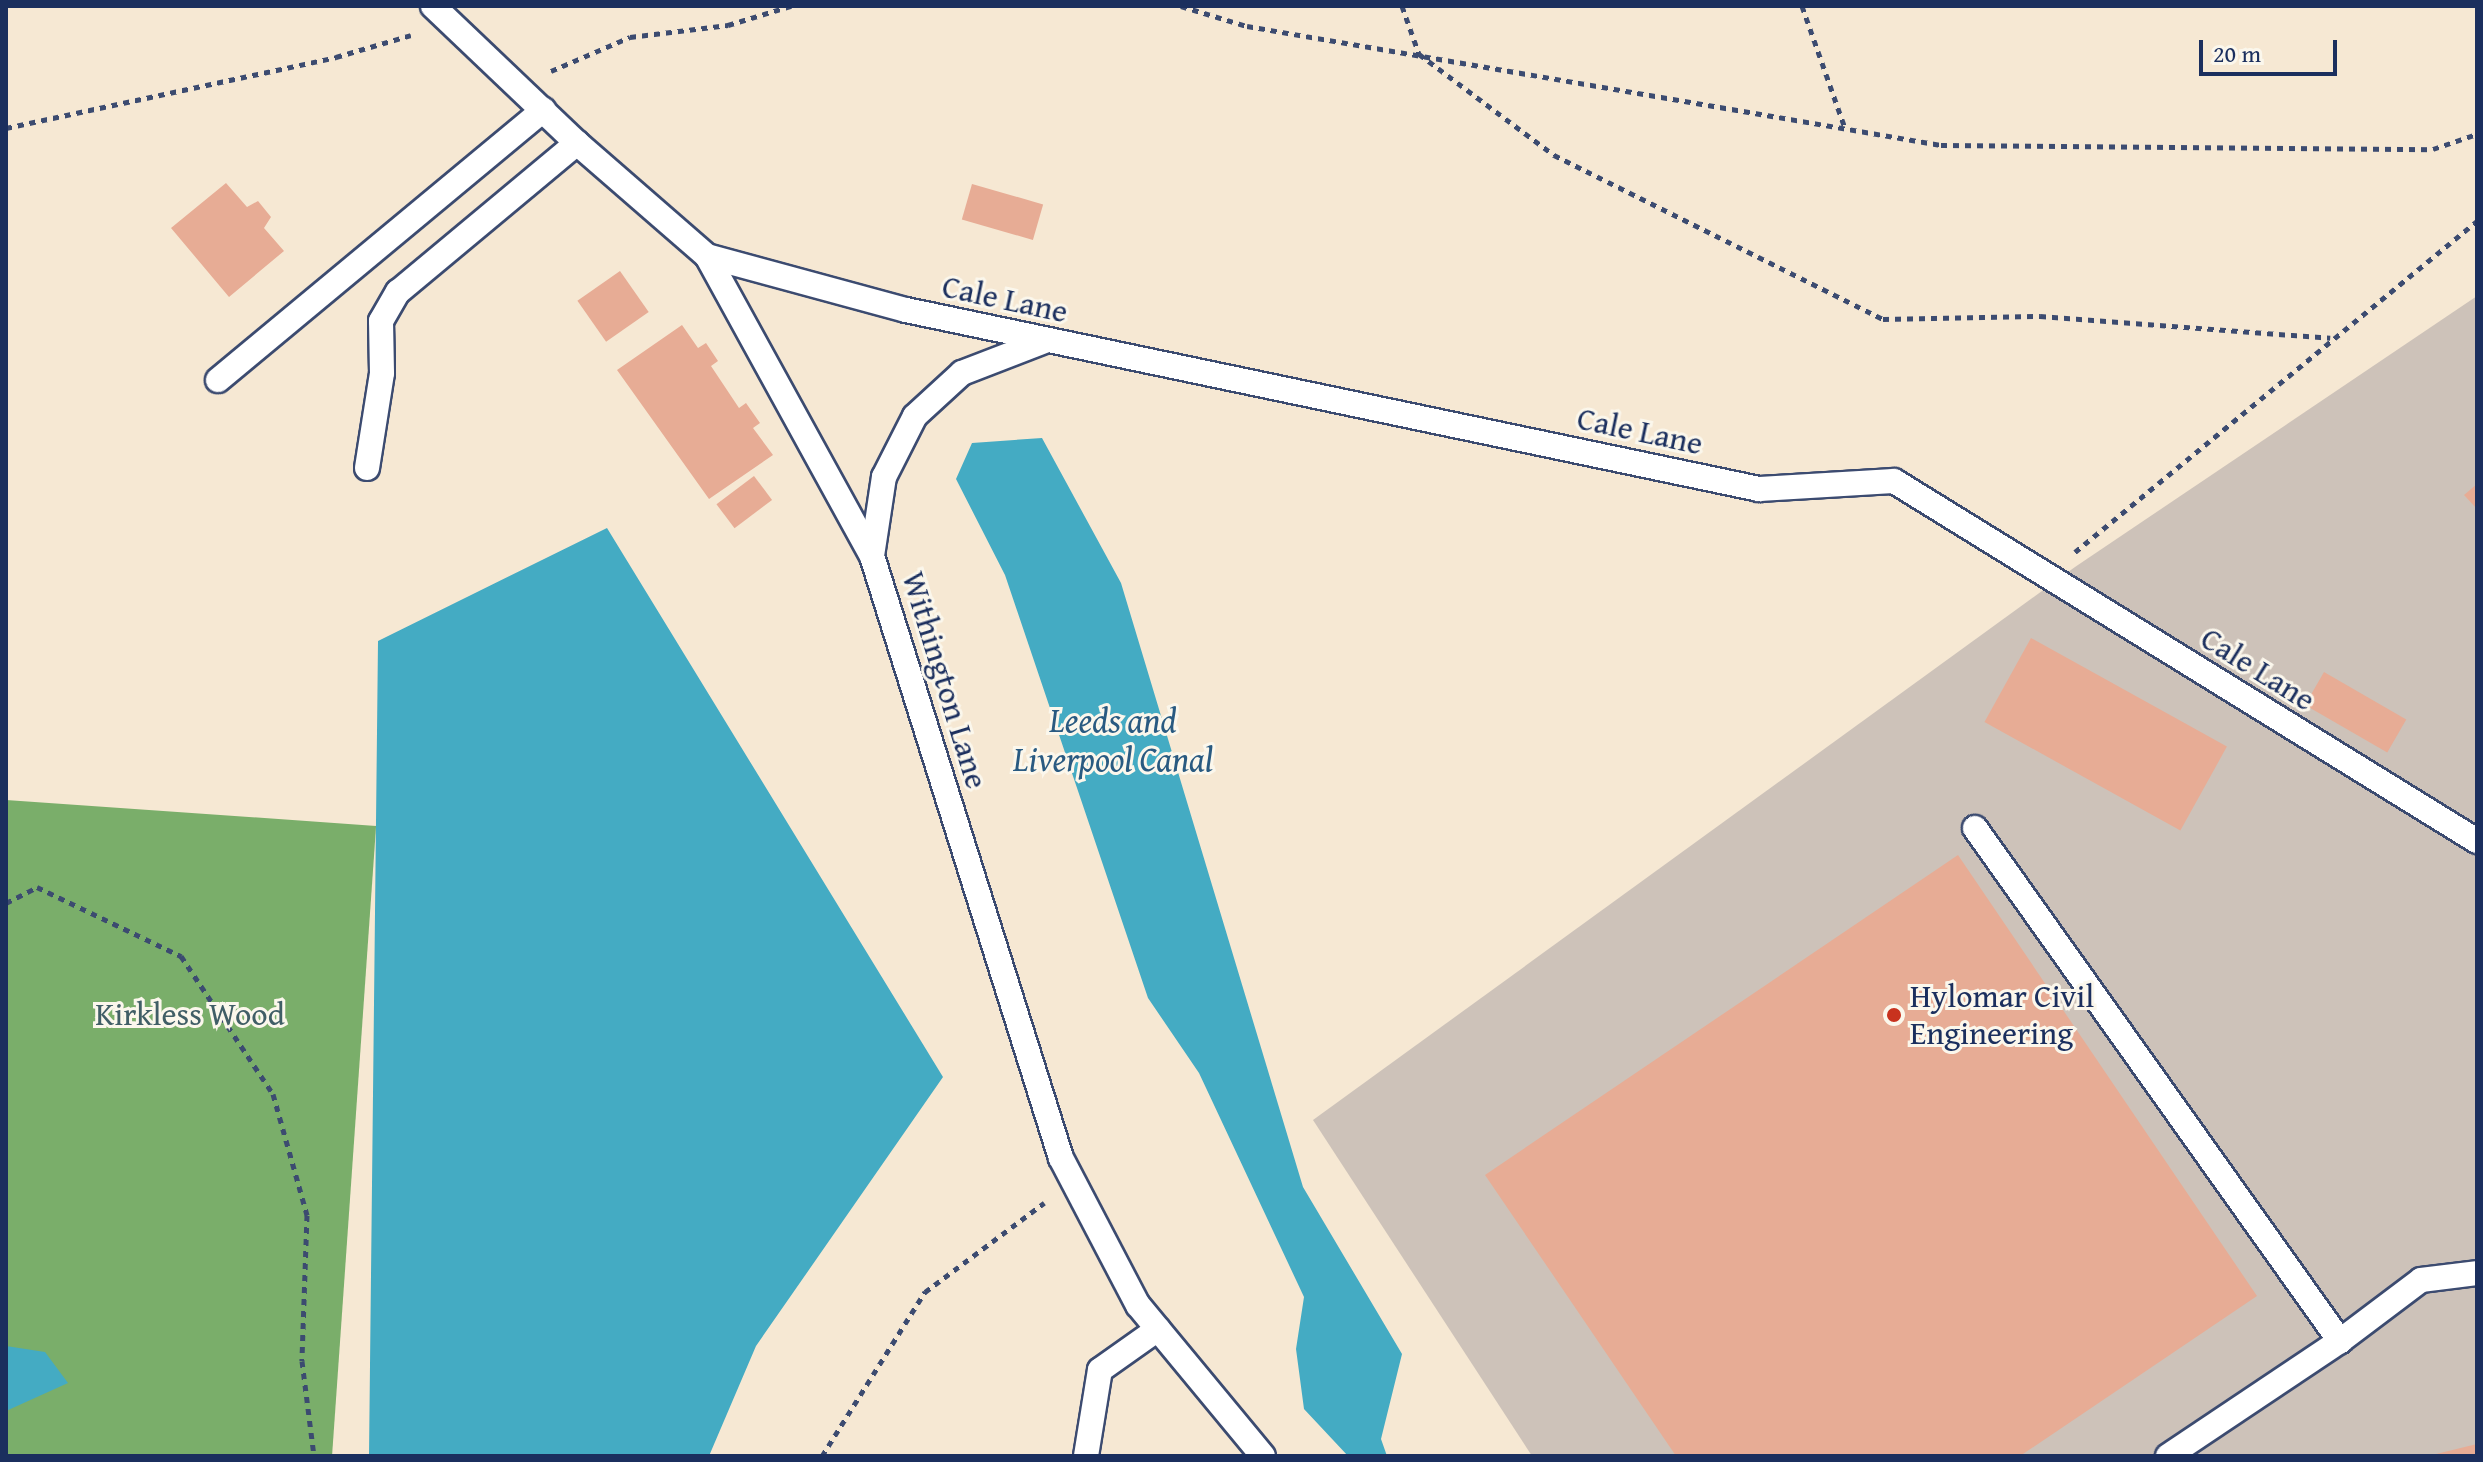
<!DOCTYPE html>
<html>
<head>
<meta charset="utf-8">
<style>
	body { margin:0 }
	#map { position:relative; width:2483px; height:1462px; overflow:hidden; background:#f6e8d3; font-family:"Gentium Book Plus",serif }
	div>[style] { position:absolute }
	.industrial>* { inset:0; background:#cdc2b9 }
	.forest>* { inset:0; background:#7aae6a; transform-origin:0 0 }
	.water>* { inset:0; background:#44abc3 }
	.building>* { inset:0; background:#e7ac95; transform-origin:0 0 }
	.path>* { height:5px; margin-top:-2.5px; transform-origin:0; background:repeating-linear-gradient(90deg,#3c4b70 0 6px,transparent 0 12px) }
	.roads { filter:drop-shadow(2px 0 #3c4b70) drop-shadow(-2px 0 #3c4b70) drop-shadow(0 2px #3c4b70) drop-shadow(0 -2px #3c4b70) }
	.lane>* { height:24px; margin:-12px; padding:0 12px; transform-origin:12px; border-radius:12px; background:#fff }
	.dots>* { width:22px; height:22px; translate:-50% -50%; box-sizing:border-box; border:4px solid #fbf7ec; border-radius:50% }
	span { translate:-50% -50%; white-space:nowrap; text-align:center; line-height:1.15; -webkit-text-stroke:6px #fbf7ec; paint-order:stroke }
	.street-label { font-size:32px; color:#1b2f5e }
	.poi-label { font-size:32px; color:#1b2f5e }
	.left { translate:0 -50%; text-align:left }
	.park-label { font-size:32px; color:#405e66 }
	.water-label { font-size:34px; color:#295a81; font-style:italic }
	.frame { position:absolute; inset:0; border:8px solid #1b2f5e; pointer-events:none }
	.scale { position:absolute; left:2199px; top:40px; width:138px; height:36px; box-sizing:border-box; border:4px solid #1b2f5e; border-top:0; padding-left:10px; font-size:24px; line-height:28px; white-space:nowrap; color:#1b2f5e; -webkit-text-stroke:6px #fbf7ec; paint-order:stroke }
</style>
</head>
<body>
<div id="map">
	<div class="industrial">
		<div style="clip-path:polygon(2477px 296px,2477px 1456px,1532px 1456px,1313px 1120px,2075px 567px)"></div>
	</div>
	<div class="forest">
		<div style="left:6px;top:800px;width:371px;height:656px;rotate:4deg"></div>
	</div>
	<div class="water">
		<div style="clip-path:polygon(1042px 438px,1121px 583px,1303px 1187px,1402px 1354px,1381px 1439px,1387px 1456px,1348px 1456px,1304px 1409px,1296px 1349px,1304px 1297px,1199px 1073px,1148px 998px,1005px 575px,956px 479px,972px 443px)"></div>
		<div style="clip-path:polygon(607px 528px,943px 1077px,756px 1346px,709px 1456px,369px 1456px,378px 641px)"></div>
		<div style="clip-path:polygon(6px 1346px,45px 1352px,68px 1383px,6px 1411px)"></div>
	</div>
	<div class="building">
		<div style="clip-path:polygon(226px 183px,247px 207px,258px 201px,271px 217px,264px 228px,284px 251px,229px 297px,171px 228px)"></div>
		<div style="left:972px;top:184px;width:74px;height:37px;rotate:16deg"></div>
		<div style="left:620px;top:271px;width:50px;height:52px;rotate:55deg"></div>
		<div style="clip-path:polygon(682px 325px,698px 348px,706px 343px,718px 361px,711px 366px,739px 408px,746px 403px,760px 423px,753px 428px,773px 455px,709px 499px,617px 370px)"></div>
		<div style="left:754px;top:476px;width:30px;height:47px;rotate:53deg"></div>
		<div style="clip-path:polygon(2477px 484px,2477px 509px,2464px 495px)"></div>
		<div style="left:2031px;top:638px;width:224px;height:96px;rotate:29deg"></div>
		<div style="left:2324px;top:672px;width:95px;height:38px;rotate:30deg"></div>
		<div style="clip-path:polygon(1958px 855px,2257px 1296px,2020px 1456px,1676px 1456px,1485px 1175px)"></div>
		<div style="clip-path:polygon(2477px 1444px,2477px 1456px,2432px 1456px,2432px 1455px)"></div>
	</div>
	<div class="path">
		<div style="left:1181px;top:6px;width:69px;rotate:16.9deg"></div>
		<div style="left:1247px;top:26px;width:704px;rotate:9.73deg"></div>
		<div style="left:1941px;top:145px;width:492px;rotate:0.5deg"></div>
		<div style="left:2433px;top:149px;width:46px;rotate:-18.8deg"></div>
		<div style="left:1402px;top:6px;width:51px;rotate:70.5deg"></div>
		<div style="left:1419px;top:54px;width:169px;rotate:36.8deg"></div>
		<div style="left:1554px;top:155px;width:368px;rotate:26.5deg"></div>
		<div style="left:1883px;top:319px;width:157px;rotate:-1.1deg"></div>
		<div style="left:2040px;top:316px;width:291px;rotate:4.3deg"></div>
		<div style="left:1802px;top:6px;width:129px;rotate:70.6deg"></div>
		<div style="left:551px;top:71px;width:86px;rotate:-23.3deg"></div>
		<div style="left:630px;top:37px;width:99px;rotate:-7deg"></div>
		<div style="left:728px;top:25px;width:66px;rotate:-16.8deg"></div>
		<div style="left:6px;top:128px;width:338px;rotate:-12.1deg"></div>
		<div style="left:336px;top:57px;width:78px;rotate:-16.3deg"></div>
		<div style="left:2075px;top:552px;width:521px;rotate:-39.47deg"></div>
		<div style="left:6px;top:903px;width:35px;rotate:-27deg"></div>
		<div style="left:37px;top:887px;width:160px;rotate:25.6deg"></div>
		<div style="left:181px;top:956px;width:166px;rotate:56.3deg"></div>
		<div style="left:273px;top:1094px;width:126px;rotate:74.3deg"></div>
		<div style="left:307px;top:1215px;width:146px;rotate:92deg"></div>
		<div style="left:302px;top:1361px;width:96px;rotate:82.8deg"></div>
		<div style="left:822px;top:1456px;width:194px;rotate:-57.9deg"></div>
		<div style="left:925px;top:1292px;width:149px;rotate:-36.8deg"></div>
	</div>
	<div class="roads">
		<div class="lane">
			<div style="left:433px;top:6px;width:199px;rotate:43.6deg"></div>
			<div style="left:577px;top:143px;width:172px;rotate:41deg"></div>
			<div style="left:707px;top:256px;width:342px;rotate:61.2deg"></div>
			<div style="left:872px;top:556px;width:631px;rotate:72.57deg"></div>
			<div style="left:1061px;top:1158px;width:166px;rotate:62.4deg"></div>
			<div style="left:1138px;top:1305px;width:196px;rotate:50.4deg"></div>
			<div style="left:707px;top:256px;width:206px;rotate:15.2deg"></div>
			<div style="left:906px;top:310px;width:872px;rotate:11.85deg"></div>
			<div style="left:1759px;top:489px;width:135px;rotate:-3.4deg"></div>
			<div style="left:1894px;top:481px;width:685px;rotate:31.7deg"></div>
			<div style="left:218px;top:380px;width:423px;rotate:-39.7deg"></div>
			<div style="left:367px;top:468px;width:96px;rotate:-81deg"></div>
			<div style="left:382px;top:373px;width:52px;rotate:-91.1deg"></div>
			<div style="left:381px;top:321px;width:34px;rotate:-60deg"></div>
			<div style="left:398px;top:292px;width:233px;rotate:-39.8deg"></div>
			<div style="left:872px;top:556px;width:80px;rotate:-81.4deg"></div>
			<div style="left:884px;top:477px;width:68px;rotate:-63.1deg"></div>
			<div style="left:915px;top:416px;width:64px;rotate:-42.5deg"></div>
			<div style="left:962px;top:373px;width:89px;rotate:-21.1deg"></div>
			<div style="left:1975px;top:828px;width:630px;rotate:54.57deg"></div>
			<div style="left:1086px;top:1456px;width:87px;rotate:-80.8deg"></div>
			<div style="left:1100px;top:1370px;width:71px;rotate:-35.3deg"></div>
			<div style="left:2168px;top:1456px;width:207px;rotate:-33.8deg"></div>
			<div style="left:2340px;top:1341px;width:101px;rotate:-37deg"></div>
			<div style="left:2421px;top:1280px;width:56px;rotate:-7.1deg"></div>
		</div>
	</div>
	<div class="dots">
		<div style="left:1894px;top:1015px;background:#c8321e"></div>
	</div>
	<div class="street-label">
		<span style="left:1005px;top:299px;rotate:12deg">Cale Lane</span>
		<span style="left:1640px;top:431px;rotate:12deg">Cale Lane</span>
		<span style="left:2258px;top:669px;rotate:32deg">Cale Lane</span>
		<span style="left:945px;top:680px;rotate:73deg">Withington Lane</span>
	</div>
	<div class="poi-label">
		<span class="left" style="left:1910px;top:1015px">Hylomar Civil<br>Engineering</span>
	</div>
	<div class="park-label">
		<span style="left:190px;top:1014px">Kirkless Wood</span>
	</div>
	<div class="water-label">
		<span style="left:1113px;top:739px">Leeds and<br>Liverpool Canal</span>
	</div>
	<div class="frame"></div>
	<div class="scale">20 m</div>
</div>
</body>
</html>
